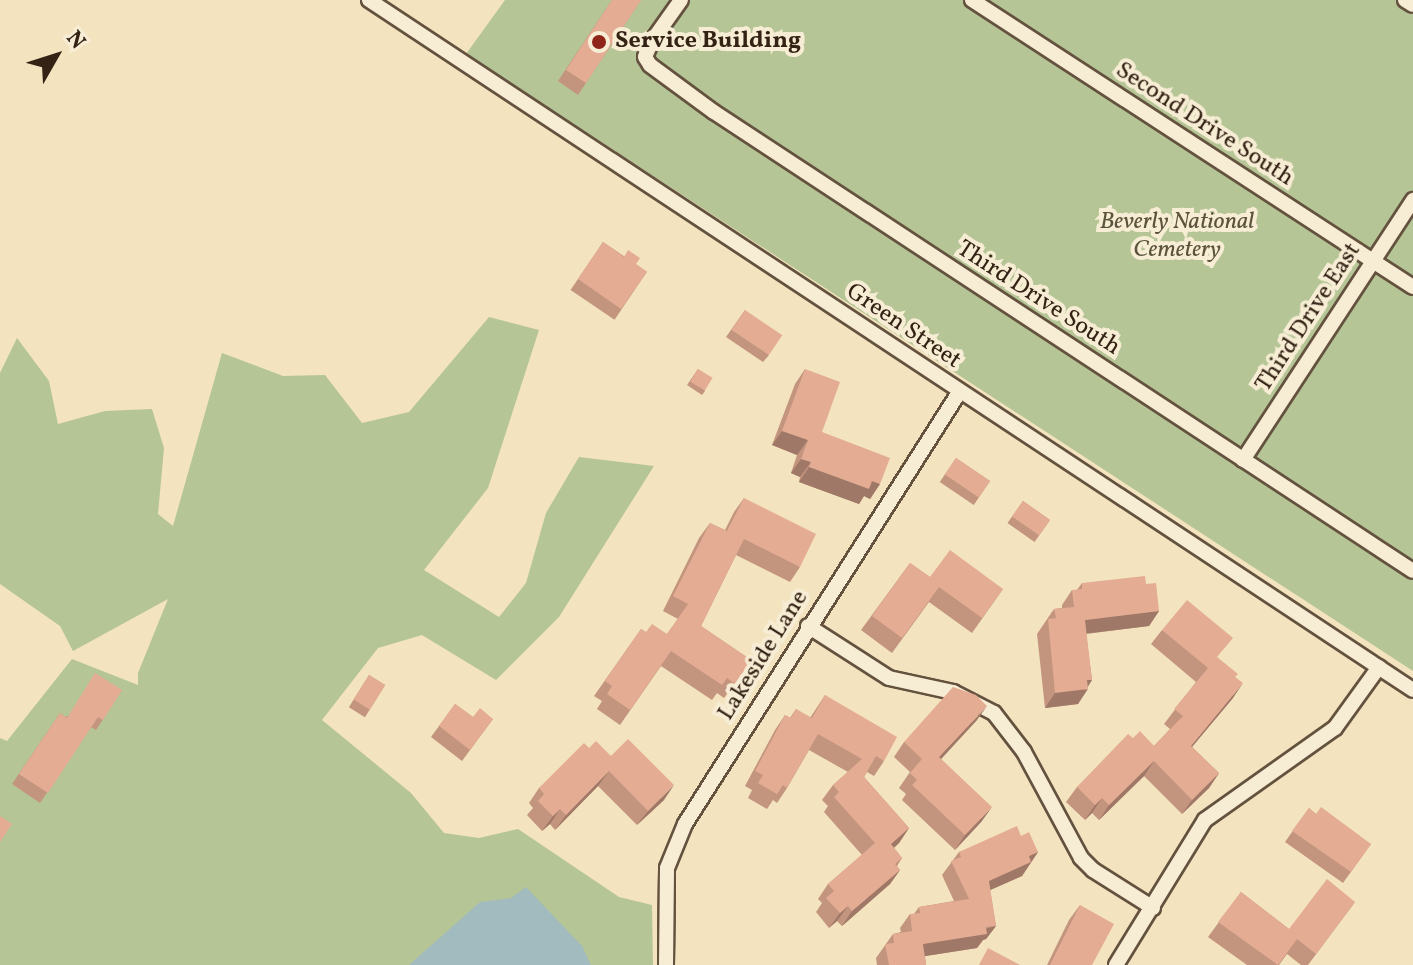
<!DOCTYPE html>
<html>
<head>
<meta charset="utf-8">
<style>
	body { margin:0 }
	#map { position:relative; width:1413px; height:965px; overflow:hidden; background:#f3e3bf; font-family:Vollkorn,serif }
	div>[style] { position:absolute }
	.green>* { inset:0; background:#b5c596 }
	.water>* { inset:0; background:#a2bbbe }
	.roads { filter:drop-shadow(2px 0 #64523f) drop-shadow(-2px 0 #64523f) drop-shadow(0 2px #64523f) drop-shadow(0 -2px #64523f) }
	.minor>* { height:14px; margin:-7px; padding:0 7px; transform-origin:7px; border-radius:7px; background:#f7edd5 }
	.wall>* { inset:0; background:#c3947e; transform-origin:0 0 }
	.shaded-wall>* { inset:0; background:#9f7867 }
	.building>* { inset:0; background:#e3ac93; transform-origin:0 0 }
	.dots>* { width:22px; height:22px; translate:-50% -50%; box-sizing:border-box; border:4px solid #f7edd5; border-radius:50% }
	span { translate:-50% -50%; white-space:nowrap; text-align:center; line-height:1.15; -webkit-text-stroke:8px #f7edd5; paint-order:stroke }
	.poi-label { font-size:24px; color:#342214; font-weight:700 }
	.left { translate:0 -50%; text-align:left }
	.street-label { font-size:24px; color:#342214 }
	.park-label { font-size:24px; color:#5b533b; font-style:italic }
	.north { position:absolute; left:16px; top:16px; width:80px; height:80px; -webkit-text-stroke:6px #f7edd5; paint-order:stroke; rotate:51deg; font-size:22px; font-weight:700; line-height:32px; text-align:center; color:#342214 }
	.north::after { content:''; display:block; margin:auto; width:28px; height:36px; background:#342214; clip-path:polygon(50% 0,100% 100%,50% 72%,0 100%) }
</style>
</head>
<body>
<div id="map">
	<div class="green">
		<div style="clip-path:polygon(505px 0,1413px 0,1413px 671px,466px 54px)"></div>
		<div style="clip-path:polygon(489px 317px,539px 330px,488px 488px,424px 570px,499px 617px,526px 583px,546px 513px,579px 457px,654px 466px,559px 617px,496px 680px,422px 635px,378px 648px,322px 720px,411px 793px,444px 833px,479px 838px,518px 829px,619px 897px,652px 905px,653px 965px,0 965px,0 738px,7px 741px,72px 659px,138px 685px,138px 673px,168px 599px,73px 651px,60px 626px,0 584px,0 373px,17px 338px,49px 381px,58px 424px,105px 411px,152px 409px,164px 448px,158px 514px,173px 526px,222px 353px,283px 376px,325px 375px,362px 423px,409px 412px)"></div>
	</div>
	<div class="water">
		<div style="clip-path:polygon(526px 887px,582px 946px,591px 965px,409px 965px,480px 902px,511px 898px)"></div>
	</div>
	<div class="roads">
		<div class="minor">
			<div style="left:369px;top:0;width:1251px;rotate:33.46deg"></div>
			<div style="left:681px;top:0;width:50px;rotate:125.3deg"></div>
			<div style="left:652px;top:41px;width:17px;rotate:114deg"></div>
			<div style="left:645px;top:57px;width:9px;rotate:58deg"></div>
			<div style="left:650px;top:65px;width:79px;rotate:36.3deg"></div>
			<div style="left:714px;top:112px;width:836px;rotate:33.29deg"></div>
			<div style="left:972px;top:0;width:526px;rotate:33.06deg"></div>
			<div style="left:1405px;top:0;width:9px;rotate:32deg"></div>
			<div style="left:1243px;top:460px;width:311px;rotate:-56.8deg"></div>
			<div style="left:808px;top:626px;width:96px;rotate:32.7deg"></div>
			<div style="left:889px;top:678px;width:66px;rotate:12.3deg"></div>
			<div style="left:953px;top:692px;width:46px;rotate:27.1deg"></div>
			<div style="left:994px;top:713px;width:49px;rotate:52.4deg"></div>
			<div style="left:1024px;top:752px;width:120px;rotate:61.7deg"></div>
			<div style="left:1081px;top:858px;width:17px;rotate:45deg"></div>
			<div style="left:1093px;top:870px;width:71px;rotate:32.3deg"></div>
			<div style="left:666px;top:965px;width:97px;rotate:-89.4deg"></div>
			<div style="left:667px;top:868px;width:48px;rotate:-67.8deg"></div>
			<div style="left:685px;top:824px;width:513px;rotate:-57.58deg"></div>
			<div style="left:1116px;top:965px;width:170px;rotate:-58.5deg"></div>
			<div style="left:1205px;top:820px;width:159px;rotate:-35.3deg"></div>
			<div style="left:1335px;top:728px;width:75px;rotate:-54.2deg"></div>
		</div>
	</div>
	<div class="wall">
		<div style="clip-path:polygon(612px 0,641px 0,578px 95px,558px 81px)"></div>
		<div style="left:603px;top:242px;width:53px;height:58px;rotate:34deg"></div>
		<div style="clip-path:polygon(745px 310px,769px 355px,763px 362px,726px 337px)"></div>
		<div style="clip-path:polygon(698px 369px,705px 391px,702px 395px,687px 385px)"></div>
		<div style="clip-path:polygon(805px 369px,822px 432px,880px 484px,870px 499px,864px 496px,859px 504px,799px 482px,800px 477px,791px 473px,797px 455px,772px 445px,795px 384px)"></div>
		<div style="left:956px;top:458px;width:41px;height:29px;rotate:34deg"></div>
		<div style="clip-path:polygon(744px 498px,800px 567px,790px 582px,736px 555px,701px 626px,751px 660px,724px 698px,717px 693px,712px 700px,661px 666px,620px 725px,597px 709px,602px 701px,594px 696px,641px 629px,646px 632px,667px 634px,678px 619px,663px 611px,699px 538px,710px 523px,725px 530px,734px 512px)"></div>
		<div style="left:1023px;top:501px;width:33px;height:27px;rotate:35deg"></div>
		<div style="clip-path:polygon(910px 563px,930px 577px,1003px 589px,972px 633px,929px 602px,892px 653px,861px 630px)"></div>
		<div style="clip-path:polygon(1082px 583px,1146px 584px,1159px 611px,1149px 626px,1086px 634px,1092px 680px,1078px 704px,1045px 708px,1037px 634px,1054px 609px,1062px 608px,1062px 605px,1072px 590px,1077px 590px)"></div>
		<div style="clip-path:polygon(1162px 630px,1218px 658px,1235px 677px,1233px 698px,1192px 747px,1219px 773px,1209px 788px,1182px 814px,1144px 776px,1099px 820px,1092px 813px,1085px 820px,1066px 802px,1077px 787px,1133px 738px,1154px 746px,1170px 729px,1164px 724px,1196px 682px,1151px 644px)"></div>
		<div style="left:369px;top:675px;width:19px;height:38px;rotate:32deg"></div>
		<div style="clip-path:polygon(122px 690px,96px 730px,91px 727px,40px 803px,12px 784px,60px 713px,66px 717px)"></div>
		<div style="clip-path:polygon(825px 695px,884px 761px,874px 776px,867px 772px,864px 777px,909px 828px,899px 843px,894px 848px,902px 858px,897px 866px,900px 870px,890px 884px,842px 926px,837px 921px,829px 928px,816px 912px,822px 903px,818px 899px,828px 884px,862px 855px,824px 812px,828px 806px,822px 800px,833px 785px,848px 772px,809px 750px,787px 788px,777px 803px,773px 800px,767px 809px,748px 798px,752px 790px,745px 786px,775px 730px,785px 715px,790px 718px,796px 709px,810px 718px)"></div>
		<div style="clip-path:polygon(455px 704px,473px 717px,493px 719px,462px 761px,431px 737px)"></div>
		<div style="clip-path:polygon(977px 720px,941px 759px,982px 821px,955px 850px,902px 800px,906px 794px,899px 788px,910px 772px,894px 757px,904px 742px)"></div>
		<div style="clip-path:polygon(589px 748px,611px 756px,664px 800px,637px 825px,598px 786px,555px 830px,550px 824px,542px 831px,527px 815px,533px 808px,529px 803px,539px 788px)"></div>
		<div style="clip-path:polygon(1309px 808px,1316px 814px,1371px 844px,1343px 883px,1285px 842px)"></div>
		<div style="clip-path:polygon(1021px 836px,1038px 852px,1022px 876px,990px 890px,996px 926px,986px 939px,983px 940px,977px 948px,925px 956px,926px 965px,877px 965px,876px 958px,893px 934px,901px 932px,900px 928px,910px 914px,914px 914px,919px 907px,954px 901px,942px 875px,959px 852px)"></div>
		<div style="clip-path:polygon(1241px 892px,1289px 929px,1355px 902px,1308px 965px,1301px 965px,1287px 954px,1279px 965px,1247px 965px,1208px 937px)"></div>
		<div style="clip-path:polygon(1080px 905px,1092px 965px,1047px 965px,1069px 920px)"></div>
	</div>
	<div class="shaded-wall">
		<div style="clip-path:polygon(782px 431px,808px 440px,797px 455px,772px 445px)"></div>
		<div style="clip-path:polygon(801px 459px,811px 462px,800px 477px,791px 473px)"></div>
		<div style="clip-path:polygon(809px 467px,872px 481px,880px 484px,870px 499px,864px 496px,859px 504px,799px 482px)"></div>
		<div style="clip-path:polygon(1159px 611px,1149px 626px,1074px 635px,1085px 620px)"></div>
		<div style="clip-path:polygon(1087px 680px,1092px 680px,1085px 690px,1088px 689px,1078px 704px,1045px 708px,1055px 693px)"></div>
		<div style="clip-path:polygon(1243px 683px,1233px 698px,1181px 760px,1191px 746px)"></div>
		<div style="clip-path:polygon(987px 706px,977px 720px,929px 772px,939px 757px)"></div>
		<div style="clip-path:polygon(1154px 761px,1144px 776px,1099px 820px,1109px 805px)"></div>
		<div style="clip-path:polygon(609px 771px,598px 786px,555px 830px,566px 815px)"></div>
		<div style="clip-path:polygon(1219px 773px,1209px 788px,1182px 814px,1192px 800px)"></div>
		<div style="clip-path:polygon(674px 785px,664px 800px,637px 825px,648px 811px)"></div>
		<div style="clip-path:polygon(1102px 798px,1092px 813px,1085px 820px,1095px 805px)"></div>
		<div style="clip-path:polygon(992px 807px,982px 821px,955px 850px,965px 835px)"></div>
		<div style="clip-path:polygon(560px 809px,550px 824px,542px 831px,553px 816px)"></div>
		<div style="clip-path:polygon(909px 828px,899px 843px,881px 859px,891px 844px)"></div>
		<div style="clip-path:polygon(1038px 852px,1022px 876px,979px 895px,989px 881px,1029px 856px)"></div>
		<div style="clip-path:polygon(900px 870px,890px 884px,842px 926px,852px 911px)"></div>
		<div style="clip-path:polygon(848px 906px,837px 921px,829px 928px,840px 913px)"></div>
		<div style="clip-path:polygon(996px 926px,986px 939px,983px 940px,977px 948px,913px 958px,923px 944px)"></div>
	</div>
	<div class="building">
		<div style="clip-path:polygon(612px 0,641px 0,586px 83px,566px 70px)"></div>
		<div style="clip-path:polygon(603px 242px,624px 257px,628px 250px,640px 258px,636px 264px,647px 272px,621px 309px,578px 279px)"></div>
		<div style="left:745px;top:310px;width:45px;height:24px;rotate:34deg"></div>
		<div style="left:698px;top:369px;width:17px;height:15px;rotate:31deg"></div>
		<div style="clip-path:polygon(805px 369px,840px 382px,822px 432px,890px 458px,880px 484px,872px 481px,869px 489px,809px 467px,811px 462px,801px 459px,808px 440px,782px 431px)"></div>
		<div style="left:956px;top:458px;width:41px;height:20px;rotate:34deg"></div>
		<div style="clip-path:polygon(744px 498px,816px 534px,800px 567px,744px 539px,701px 626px,751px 660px,735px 684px,727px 678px,722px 685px,671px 651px,630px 710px,607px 694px,612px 686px,605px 681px,641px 629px,646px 632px,652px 624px,667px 634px,688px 604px,673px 596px,710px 523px,727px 531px)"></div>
		<div style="left:1023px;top:501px;width:33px;height:19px;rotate:35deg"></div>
		<div style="clip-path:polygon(950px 550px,1003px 589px,982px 618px,939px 587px,902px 638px,872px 616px,910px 563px,930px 577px)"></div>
		<div style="clip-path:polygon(1145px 576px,1146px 584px,1156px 583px,1159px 611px,1085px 620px,1092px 680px,1087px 680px,1088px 689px,1055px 693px,1048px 619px,1056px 618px,1054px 609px,1074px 607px,1072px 590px,1082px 589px,1082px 583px)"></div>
		<div style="clip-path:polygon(1187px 600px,1233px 638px,1217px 657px,1238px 674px,1235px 677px,1243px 683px,1191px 746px,1219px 773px,1192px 800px,1154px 761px,1109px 805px,1102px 798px,1095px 805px,1077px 787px,1128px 734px,1133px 738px,1140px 731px,1154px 746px,1183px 716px,1174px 709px,1208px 668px,1162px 630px)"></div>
		<div style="clip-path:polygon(95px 673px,122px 690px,103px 720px,98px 717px,48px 793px,19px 774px,60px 713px,67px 718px)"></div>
		<div style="left:369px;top:675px;width:19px;height:29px;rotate:32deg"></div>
		<div style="clip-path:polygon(953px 687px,976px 695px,987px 706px,939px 757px,992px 807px,965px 835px,912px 785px,917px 780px,910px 773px,922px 759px,904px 742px)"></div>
		<div style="clip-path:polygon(825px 695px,897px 737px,884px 761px,876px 756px,864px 777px,909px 828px,891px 844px,902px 858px,895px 864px,900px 870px,852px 911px,848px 906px,840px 913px,826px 898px,834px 891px,828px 884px,875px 843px,834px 797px,839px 792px,833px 785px,862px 759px,818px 734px,787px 788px,783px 785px,777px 794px,758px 783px,763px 775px,755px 771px,785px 715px,791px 718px,796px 709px,812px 718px)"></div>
		<div style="clip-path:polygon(455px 704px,473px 717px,480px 708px,493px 719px,470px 750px,439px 726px)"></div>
		<div style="clip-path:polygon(628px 739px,674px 785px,648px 811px,609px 771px,566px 815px,560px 809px,553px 816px,538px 801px,544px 794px,539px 788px,584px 743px,589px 748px,596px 741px,611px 756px)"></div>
		<div style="clip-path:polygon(1321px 807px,1371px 844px,1351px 872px,1292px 831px,1309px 808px,1316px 814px)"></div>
		<div style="clip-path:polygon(0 816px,12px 824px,0 842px)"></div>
		<div style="clip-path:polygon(1017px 826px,1021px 836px,1029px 832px,1038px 852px,1029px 856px,1031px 862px,989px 881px,996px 926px,986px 927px,987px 934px,923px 944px,926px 965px,889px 965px,885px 944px,894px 943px,893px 934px,912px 931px,910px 914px,920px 913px,919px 907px,969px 899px,951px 861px,961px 857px,959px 852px)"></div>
		<div style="clip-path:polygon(1327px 879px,1355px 902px,1316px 954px,1297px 939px,1278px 965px,1218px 922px,1241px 892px,1289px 929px)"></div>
		<div style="clip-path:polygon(1080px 905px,1114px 924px,1092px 965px,1050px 965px)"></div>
		<div style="clip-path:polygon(988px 948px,1020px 965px,979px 965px)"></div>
	</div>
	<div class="dots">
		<div style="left:599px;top:42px;background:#8f2418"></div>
	</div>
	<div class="poi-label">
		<span class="left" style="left:615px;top:42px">Service Building</span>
	</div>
	<div class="street-label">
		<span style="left:1204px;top:125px;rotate:33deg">Second Drive South</span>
		<span style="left:1038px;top:299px;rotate:33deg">Third Drive South</span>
		<span style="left:1309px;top:318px;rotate:-57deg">Third Drive East</span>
		<span style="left:903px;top:327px;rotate:34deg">Green Street</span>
		<span style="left:764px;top:656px;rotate:-58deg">Lakeside Lane</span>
	</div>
	<div class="park-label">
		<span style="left:1177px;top:237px">Beverly National<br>Cemetery</span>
	</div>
	<div class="north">N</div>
</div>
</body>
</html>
